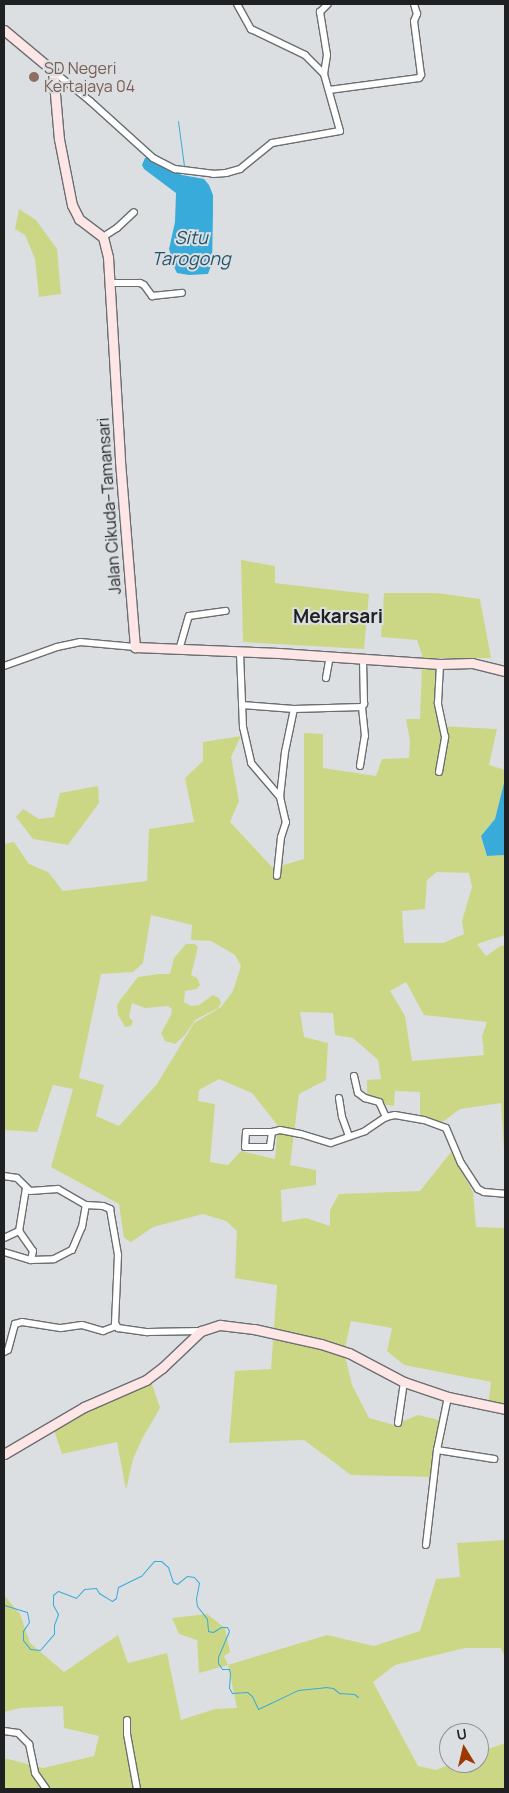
<!DOCTYPE html>
<html>
<head>
<meta charset="utf-8">
<style>
	body { margin:0 }
	#map { position:relative; width:509px; height:1793px; overflow:hidden; background:#dcdfe2; font-family:Manrope,sans-serif }
	div>[style] { position:absolute }
	.green>* { inset:0; background:#ccd785 }
	.water>* { inset:0; background:#38abdb }
	.stream>* { height:1px; margin:-0.5px; padding:0 0.5px; transform-origin:0.5px; border-radius:0.5px; background:#38abdb }
	.roads { filter:drop-shadow(1px 0 #6b6e70) drop-shadow(-1px 0 #6b6e70) drop-shadow(0 1px #6b6e70) drop-shadow(0 -1px #6b6e70) }
	.street>* { height:6px; margin:-3px; padding:0 3px; transform-origin:3px; border-radius:3px; background:#fff }
	.secondary>* { height:9px; margin:-4.5px; padding:0 4.5px; transform-origin:4.5px; border-radius:4.5px; background:#fee5e6 }
	.dots>* { width:14px; height:14px; translate:-50% -50%; box-sizing:border-box; border:2px solid #dcdfe2; border-radius:50% }
	span { translate:-50% -50%; white-space:nowrap; text-align:center; line-height:1.15; -webkit-text-stroke:4px #dcdfe2; paint-order:stroke }
	.education-label { font-size:16px; color:#785e54 }
	.left { translate:0 -50%; text-align:left }
	.street-label { font-size:16px; color:#1e2021 }
	.water-label { font-size:18px; color:#255367; font-style:italic }
	.quarter-label { font-size:19px; color:#1e2021; font-weight:700 }
	.frame { position:absolute; inset:0; border:5px solid #1e2021; pointer-events:none }
	.north { position:absolute; left:439px; top:1723px; width:50px; height:50px; box-sizing:border-box; background:#dcdfe2; border:1px solid #909395; border-radius:50%; rotate:351deg; font-size:14px; font-weight:700; line-height:20px; text-align:center; color:#1e2021 }
	.north::after { content:''; display:block; margin:auto; width:18px; height:22px; background:#9c3800; clip-path:polygon(50% 0,100% 100%,50% 72%,0 100%) }
</style>
</head>
<body>
<div id="map">
	<div class="green">
		<div style="clip-path:polygon(19px 209px,36px 220px,57px 249px,61px 294px,39px 297px,35px 259px,25px 235px,15px 229px)"></div>
		<div style="clip-path:polygon(241px 560px,275px 566px,275px 583px,369px 594px,364px 649px,243px 642px)"></div>
		<div style="clip-path:polygon(384px 593px,437px 593px,480px 599px,491px 658px,423px 658px,417px 640px,381px 637px)"></div>
		<div style="clip-path:polygon(evenodd,422px 664px,441px 664px,439px 726px,497px 729px,489px 765px,505px 770px,505px 779px,495px 819px,481px 836px,487px 856px,505px 855px,505px 935px,477px 944px,486px 956px,502px 945px,505px 946px,505px 1167px,501px 1103px,460px 1109px,437px 1126px,420px 1118px,420px 1092px,395px 1091px,394px 1106px,367px 1102px,367px 1080px,381px 1079px,378px 1060px,353px 1038px,335px 1035px,333px 1013px,300px 1012px,304px 1037px,328px 1043px,326px 1080px,299px 1094px,290px 1165px,316px 1170px,316px 1185px,281px 1190px,282px 1222px,306px 1218px,330px 1226px,330px 1210px,339px 1194px,420px 1191px,451px 1152px,473px 1192px,476px 1227px,505px 1228px,505px 1409px,488px 1407px,491px 1382px,404px 1365px,387px 1351px,392px 1328px,351px 1321px,344px 1352px,352px 1385px,369px 1418px,394px 1425px,418px 1415px,443px 1421px,433px 1477px,351px 1475px,304px 1440px,229px 1443px,235px 1371px,271px 1369px,277px 1285px,235px 1278px,237px 1231px,226px 1221px,203px 1214px,153px 1227px,131px 1242px,124px 1238px,119px 1204px,51px 1167px,73px 1089px,53px 1085px,37px 1132px,4px 1130px,4px 844px,14px 842px,29px 864px,48px 872px,63px 891px,147px 881px,149px 829px,194px 822px,185px 778px,203px 761px,203px 742px,241px 736px,231px 757px,239px 801px,230px 822px,273px 868px,304px 859px,304px 733px,323px 734px,323px 768px,376px 776px,382px 759px,409px 758px,410px 741px,406px 719px,420px 719px,422px 664px,437px 872px,469px 873px,472px 887px,462px 921px,464px 934px,443px 943px,404px 943px,402px 911px,425px 909px,427px 880px,437px 872px,422px 664px,151px 915px,192px 925px,191px 940px,211px 941px,235px 955px,241px 966px,233px 991px,221px 1007px,194px 1023px,157px 1084px,119px 1126px,96px 1116px,104px 1085px,79px 1078px,101px 974px,133px 972px,143px 963px,151px 915px,422px 664px,406px 982px,424px 1015px,487px 1022px,482px 1036px,484px 1055px,412px 1061px,405px 1016px,390px 991px,406px 982px,422px 664px,219px 1079px,252px 1093px,278px 1126px,275px 1159px,241px 1151px,228px 1165px,210px 1162px,215px 1104px,198px 1101px,199px 1090px,219px 1079px)"></div>
		<div style="clip-path:polygon(98px 786px,99px 803px,68px 845px,33px 839px,16px 817px,23px 809px,39px 819px,54px 817px,60px 793px)"></div>
		<div style="clip-path:polygon(186px 944px,195px 944px,198px 947px,191px 975px,197px 978px,200px 985px,197px 989px,185px 991px,184px 1002px,191px 1006px,199px 1005px,213px 995px,219px 998px,221px 1003px,218px 1008px,195px 1020px,185px 1035px,175px 1044px,165px 1041px,161px 1033px,171px 1015px,172px 1009px,168px 1006px,145px 1008px,132px 1003px,129px 1017px,133px 1021px,131px 1026px,125px 1027px,118px 1015px,117px 1005px,120px 1000px,138px 977px,158px 974px,170px 974px,174px 958px)"></div>
		<div style="clip-path:polygon(150px 1378px,160px 1408px,142px 1439px,133px 1459px,126px 1490px,117px 1442px,62px 1454px,53px 1427px)"></div>
		<div style="clip-path:polygon(505px 1540px,505px 1658px,501px 1648px,465px 1648px,395px 1665px,373px 1682px,418px 1766px,436px 1770px,453px 1763px,479px 1763px,479px 1752px,505px 1743px,505px 1789px,4px 1789px,4px 1758px,43px 1768px,94px 1756px,99px 1736px,64px 1728px,63px 1706px,21px 1708px,4px 1712px,4px 1595px,20px 1614px,30px 1643px,64px 1672px,118px 1635px,128px 1663px,167px 1653px,181px 1720px,215px 1709px,237px 1708px,228px 1665px,199px 1673px,197px 1640px,179px 1634px,172px 1618px,207px 1614px,225px 1628px,230px 1652px,224px 1656px,228px 1665px,327px 1635px,374px 1646px,420px 1631px,436px 1579px,460px 1577px,457px 1543px)"></div>
	</div>
	<div class="water">
		<div style="clip-path:polygon(145px 158px,149px 158px,182px 175px,204px 179px,209px 185px,213px 195px,213px 214px,212px 263px,208px 274px,189px 275px,177px 273px,175px 269px,169px 249px,175px 222px,176px 193px,144px 169px,142px 165px)"></div>
		<div style="clip-path:polygon(505px 779px,505px 855px,487px 856px,481px 836px,495px 819px)"></div>
	</div>
	<div class="stream">
		<div style="left:178px;top:121px;width:45px;rotate:82.4deg"></div>
		<div style="left:4px;top:1605px;width:24px;rotate:17deg"></div>
		<div style="left:27px;top:1612px;width:10px;rotate:79deg"></div>
		<div style="left:29px;top:1622px;width:11px;rotate:124deg"></div>
		<div style="left:23px;top:1631px;width:9px;rotate:90deg"></div>
		<div style="left:23px;top:1640px;width:11px;rotate:52deg"></div>
		<div style="left:30px;top:1649px;width:10px;rotate:6deg"></div>
		<div style="left:40px;top:1650px;width:21px;rotate:-49deg"></div>
		<div style="left:54px;top:1634px;width:9px;rotate:-90deg"></div>
		<div style="left:54px;top:1625px;width:12px;rotate:-70deg"></div>
		<div style="left:58px;top:1614px;width:10px;rotate:-119deg"></div>
		<div style="left:53px;top:1605px;width:10px;rotate:-90deg"></div>
		<div style="left:53px;top:1595px;width:6px;rotate:-39deg"></div>
		<div style="left:58px;top:1591px;width:19px;rotate:21deg"></div>
		<div style="left:76px;top:1598px;width:12px;rotate:-48deg"></div>
		<div style="left:84px;top:1589px;width:12px;rotate:-5deg"></div>
		<div style="left:96px;top:1588px;width:6px;rotate:59deg"></div>
		<div style="left:99px;top:1593px;width:15px;rotate:32deg"></div>
		<div style="left:112px;top:1601px;width:5px;rotate:-37deg"></div>
		<div style="left:116px;top:1598px;width:11px;rotate:-80deg"></div>
		<div style="left:118px;top:1587px;width:25px;rotate:-26deg"></div>
		<div style="left:141px;top:1576px;width:20px;rotate:-49deg"></div>
		<div style="left:154px;top:1561px;width:7px"></div>
		<div style="left:161px;top:1561px;width:9px;rotate:41deg"></div>
		<div style="left:168px;top:1567px;width:16px;rotate:72deg"></div>
		<div style="left:173px;top:1582px;width:4px;rotate:27deg"></div>
		<div style="left:177px;top:1584px;width:13px;rotate:-39deg"></div>
		<div style="left:187px;top:1576px;width:7px;rotate:8deg"></div>
		<div style="left:194px;top:1577px;width:8px;rotate:50deg"></div>
		<div style="left:199px;top:1583px;width:15px;rotate:101deg"></div>
		<div style="left:196px;top:1598px;width:8px;rotate:83deg"></div>
		<div style="left:197px;top:1606px;width:16px;rotate:52deg"></div>
		<div style="left:207px;top:1619px;width:12px;rotate:85deg"></div>
		<div style="left:208px;top:1631px;width:5px;rotate:11deg"></div>
		<div style="left:213px;top:1632px;width:9px;rotate:-32deg"></div>
		<div style="left:221px;top:1627px;width:6px"></div>
		<div style="left:227px;top:1627px;width:4px;rotate:63deg"></div>
		<div style="left:229px;top:1631px;width:28px;rotate:113deg"></div>
		<div style="left:218px;top:1657px;width:6px;rotate:90deg"></div>
		<div style="left:218px;top:1663px;width:7px;rotate:56deg"></div>
		<div style="left:222px;top:1669px;width:7px"></div>
		<div style="left:229px;top:1669px;width:4px;rotate:76deg"></div>
		<div style="left:230px;top:1673px;width:15px;rotate:94deg"></div>
		<div style="left:229px;top:1688px;width:6px;rotate:59deg"></div>
		<div style="left:232px;top:1693px;width:15px;rotate:-4deg"></div>
		<div style="left:247px;top:1692px;width:6px;rotate:39deg"></div>
		<div style="left:252px;top:1696px;width:14px;rotate:65deg"></div>
		<div style="left:258px;top:1709px;width:44px;rotate:-25.4deg"></div>
		<div style="left:298px;top:1690px;width:27px;rotate:-6deg"></div>
		<div style="left:325px;top:1687px;width:8px;rotate:7deg"></div>
		<div style="left:333px;top:1688px;width:8px;rotate:40deg"></div>
		<div style="left:339px;top:1693px;width:15px;rotate:4deg"></div>
		<div style="left:354px;top:1694px;width:5px;rotate:37deg"></div>
	</div>
	<div class="roads">
		<div class="street">
			<div style="left:237px;top:4px;width:29px;rotate:61deg"></div>
			<div style="left:251px;top:29px;width:60px;rotate:25.7deg"></div>
			<div style="left:305px;top:55px;width:27px;rotate:45deg"></div>
			<div style="left:53px;top:71px;width:48px;rotate:39deg"></div>
			<div style="left:90px;top:101px;width:85px;rotate:42.1deg"></div>
			<div style="left:153px;top:158px;width:25px;rotate:27deg"></div>
			<div style="left:175px;top:169px;width:38px;rotate:7deg"></div>
			<div style="left:213px;top:174px;width:13px;rotate:-4deg"></div>
			<div style="left:226px;top:173px;width:15px;rotate:-16deg"></div>
			<div style="left:240px;top:169px;width:41px;rotate:-39.1deg"></div>
			<div style="left:272px;top:143px;width:69px;rotate:-10deg"></div>
			<div style="left:340px;top:131px;width:59px;rotate:-105.7deg"></div>
			<div style="left:324px;top:74px;width:19px;rotate:-81deg"></div>
			<div style="left:327px;top:55px;width:44px;rotate:-99.2deg"></div>
			<div style="left:320px;top:12px;width:11px;rotate:-45deg"></div>
			<div style="left:329px;top:90px;width:91px;rotate:-7.6deg"></div>
			<div style="left:419px;top:78px;width:4px;rotate:-56deg"></div>
			<div style="left:421px;top:75px;width:54px;rotate:-97.4deg"></div>
			<div style="left:414px;top:21px;width:8px;rotate:-67deg"></div>
			<div style="left:417px;top:14px;width:10px;rotate:-107deg"></div>
			<div style="left:103px;top:237px;width:17px;rotate:-33deg"></div>
			<div style="left:117px;top:228px;width:23px;rotate:-43deg"></div>
			<div style="left:110px;top:283px;width:30px"></div>
			<div style="left:140px;top:283px;width:4px;rotate:27deg"></div>
			<div style="left:144px;top:285px;width:14px;rotate:54deg"></div>
			<div style="left:152px;top:296px;width:30px;rotate:-6deg"></div>
			<div style="left:179px;top:650px;width:35px;rotate:-74deg"></div>
			<div style="left:189px;top:616px;width:37px;rotate:-8deg"></div>
			<div style="left:240px;top:653px;width:74px;rotate:87.7deg"></div>
			<div style="left:243px;top:727px;width:37px;rotate:77deg"></div>
			<div style="left:251px;top:763px;width:45px;rotate:49.5deg"></div>
			<div style="left:280px;top:797px;width:26px;rotate:77deg"></div>
			<div style="left:286px;top:822px;width:16px;rotate:108deg"></div>
			<div style="left:281px;top:837px;width:39px;rotate:96deg"></div>
			<div style="left:4px;top:666px;width:56px;rotate:-19.7deg"></div>
			<div style="left:57px;top:647px;width:24px;rotate:-12deg"></div>
			<div style="left:80px;top:642px;width:55px;rotate:5.2deg"></div>
			<div style="left:326px;top:678px;width:22px;rotate:-80deg"></div>
			<div style="left:242px;top:705px;width:52px;rotate:4.4deg"></div>
			<div style="left:360px;top:766px;width:30px;rotate:-81deg"></div>
			<div style="left:365px;top:736px;width:29px;rotate:-96deg"></div>
			<div style="left:439px;top:772px;width:36px;rotate:-80deg"></div>
			<div style="left:445px;top:737px;width:35px;rotate:-102deg"></div>
			<div style="left:438px;top:703px;width:39px;rotate:-87deg"></div>
			<div style="left:280px;top:797px;width:45px;rotate:-83.7deg"></div>
			<div style="left:285px;top:752px;width:44px;rotate:-78.2deg"></div>
			<div style="left:294px;top:709px;width:68px;rotate:-1.7deg"></div>
			<div style="left:362px;top:707px;width:4px;rotate:-56deg"></div>
			<div style="left:364px;top:704px;width:45px;rotate:-91.3deg"></div>
			<div style="left:354px;top:1076px;width:17px;rotate:77deg"></div>
			<div style="left:358px;top:1093px;width:9px;rotate:36deg"></div>
			<div style="left:365px;top:1098px;width:15px;rotate:16deg"></div>
			<div style="left:379px;top:1102px;width:17px;rotate:65deg"></div>
			<div style="left:339px;top:1098px;width:19px;rotate:81deg"></div>
			<div style="left:342px;top:1117px;width:20px;rotate:70deg"></div>
			<div style="left:272px;top:1132px;width:15px;rotate:98deg"></div>
			<div style="left:270px;top:1147px;width:25px;rotate:180deg"></div>
			<div style="left:245px;top:1147px;width:15px;rotate:-86deg"></div>
			<div style="left:246px;top:1132px;width:26px"></div>
			<div style="left:272px;top:1132px;width:8px;rotate:-14deg"></div>
			<div style="left:280px;top:1130px;width:21px;rotate:11deg"></div>
			<div style="left:301px;top:1134px;width:31px;rotate:17deg"></div>
			<div style="left:331px;top:1143px;width:36px;rotate:-19deg"></div>
			<div style="left:365px;top:1131px;width:25px;rotate:-34deg"></div>
			<div style="left:386px;top:1117px;width:9px;rotate:-13deg"></div>
			<div style="left:395px;top:1115px;width:29px;rotate:10deg"></div>
			<div style="left:424px;top:1120px;width:23px;rotate:20deg"></div>
			<div style="left:446px;top:1128px;width:38px;rotate:67deg"></div>
			<div style="left:461px;top:1163px;width:31px;rotate:57deg"></div>
			<div style="left:478px;top:1189px;width:7px;rotate:27deg"></div>
			<div style="left:484px;top:1192px;width:21px;rotate:5deg"></div>
			<div style="left:4px;top:1176px;width:13px;rotate:9deg"></div>
			<div style="left:17px;top:1178px;width:18px;rotate:45deg"></div>
			<div style="left:30px;top:1191px;width:28px;rotate:-4deg"></div>
			<div style="left:58px;top:1189px;width:32px;rotate:30deg"></div>
			<div style="left:86px;top:1205px;width:17px;rotate:3deg"></div>
			<div style="left:103px;top:1206px;width:8px;rotate:23deg"></div>
			<div style="left:110px;top:1209px;width:47px;rotate:80.1deg"></div>
			<div style="left:118px;top:1255px;width:68px;rotate:92.5deg"></div>
			<div style="left:115px;top:1323px;width:6px;rotate:59deg"></div>
			<div style="left:118px;top:1328px;width:30px;rotate:8deg"></div>
			<div style="left:148px;top:1332px;width:53px;rotate:-1.1deg"></div>
			<div style="left:26px;top:1188px;width:44px;rotate:99.2deg"></div>
			<div style="left:19px;top:1231px;width:24px;rotate:55deg"></div>
			<div style="left:33px;top:1251px;width:9px;rotate:103deg"></div>
			<div style="left:4px;top:1238px;width:17px;rotate:-25deg"></div>
			<div style="left:4px;top:1252px;width:28px;rotate:17deg"></div>
			<div style="left:31px;top:1260px;width:23px;rotate:-2deg"></div>
			<div style="left:54px;top:1259px;width:20px;rotate:-27deg"></div>
			<div style="left:72px;top:1250px;width:25px;rotate:-67deg"></div>
			<div style="left:82px;top:1227px;width:22px;rotate:-80deg"></div>
			<div style="left:4px;top:1352px;width:4px;rotate:-27deg"></div>
			<div style="left:8px;top:1350px;width:27px;rotate:-75deg"></div>
			<div style="left:15px;top:1324px;width:7px;rotate:-16deg"></div>
			<div style="left:22px;top:1322px;width:39px;rotate:9deg"></div>
			<div style="left:61px;top:1328px;width:21px;rotate:-8deg"></div>
			<div style="left:82px;top:1325px;width:22px;rotate:16deg"></div>
			<div style="left:103px;top:1331px;width:14px;rotate:-21deg"></div>
			<div style="left:398px;top:1423px;width:41px;rotate:-81.7deg"></div>
			<div style="left:437px;top:1450px;width:58px;rotate:9deg"></div>
			<div style="left:426px;top:1545px;width:96px;rotate:-83.4deg"></div>
			<div style="left:437px;top:1450px;width:54px;rotate:-78.3deg"></div>
			<div style="left:127px;top:1720px;width:14px;rotate:90deg"></div>
			<div style="left:127px;top:1734px;width:56px;rotate:79.7deg"></div>
			<div style="left:4px;top:1731px;width:14px;rotate:8deg"></div>
			<div style="left:18px;top:1733px;width:16px;rotate:45deg"></div>
			<div style="left:29px;top:1744px;width:30px;rotate:78deg"></div>
			<div style="left:35px;top:1773px;width:19px;rotate:55deg"></div>
		</div>
		<div class="secondary">
			<div style="left:4px;top:30px;width:64px;rotate:39.9deg"></div>
			<div style="left:53px;top:71px;width:68px;rotate:85deg"></div>
			<div style="left:59px;top:139px;width:67px;rotate:78.9deg"></div>
			<div style="left:72px;top:205px;width:16px;rotate:63deg"></div>
			<div style="left:79px;top:219px;width:30px;rotate:37deg"></div>
			<div style="left:103px;top:237px;width:21px;rotate:76deg"></div>
			<div style="left:108px;top:257px;width:204px;rotate:86.6deg"></div>
			<div style="left:120px;top:461px;width:187px;rotate:85.4deg"></div>
			<div style="left:135px;top:647px;width:144px;rotate:2.4deg"></div>
			<div style="left:279px;top:653px;width:161px;rotate:3.9deg"></div>
			<div style="left:440px;top:664px;width:32px;rotate:-2deg"></div>
			<div style="left:472px;top:663px;width:34px;rotate:14deg"></div>
			<div style="left:4px;top:1454px;width:93px;rotate:-30.4deg"></div>
			<div style="left:84px;top:1407px;width:68px;rotate:-23.5deg"></div>
			<div style="left:146px;top:1380px;width:20px;rotate:-37deg"></div>
			<div style="left:162px;top:1368px;width:54px;rotate:-43.5deg"></div>
			<div style="left:201px;top:1331px;width:20px;rotate:-18deg"></div>
			<div style="left:220px;top:1325px;width:34px;rotate:7deg"></div>
			<div style="left:254px;top:1329px;width:69px;rotate:12.6deg"></div>
			<div style="left:321px;top:1344px;width:29px;rotate:18deg"></div>
			<div style="left:349px;top:1353px;width:62px;rotate:27.8deg"></div>
			<div style="left:404px;top:1382px;width:46px;rotate:18.8deg"></div>
			<div style="left:448px;top:1397px;width:58px;rotate:11.9deg"></div>
		</div>
	</div>
	<div class="dots">
		<div style="left:34px;top:77px;background:#8d6e63"></div>
	</div>
	<div class="education-label">
		<span class="left" style="left:44px;top:77px">SD Negeri<br>Kertajaya 04</span>
	</div>
	<div class="street-label">
		<span style="left:109px;top:506px;rotate:-94deg">Jalan Cikuda–Tamansari</span>
	</div>
	<div class="water-label">
		<span style="left:191px;top:248px">Situ<br>Tarogong</span>
	</div>
	<div class="quarter-label">
		<span style="left:338px;top:617px">Mekarsari</span>
	</div>
	<div class="frame"></div>
	<div class="north">U</div>
</div>
</body>
</html>
